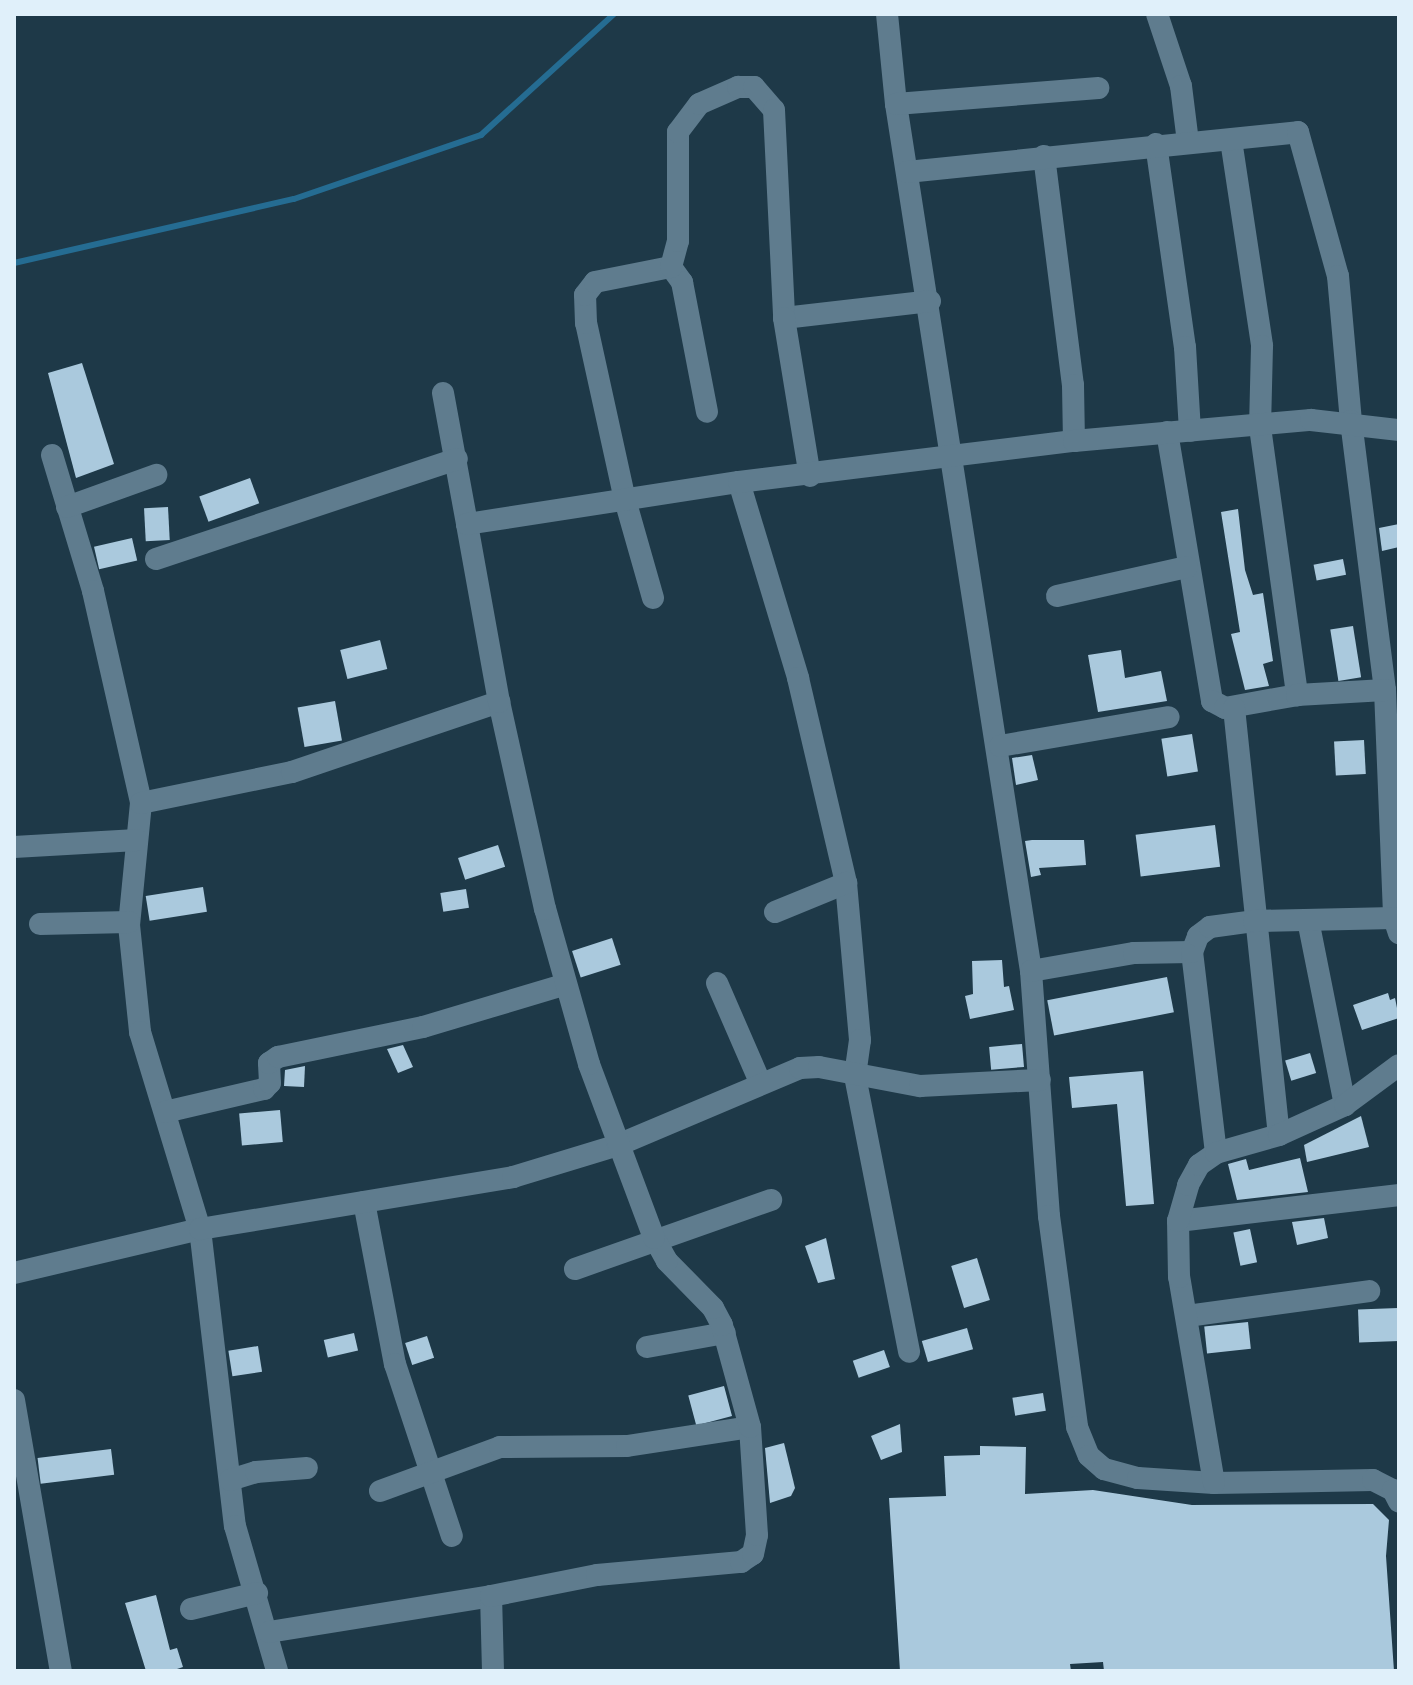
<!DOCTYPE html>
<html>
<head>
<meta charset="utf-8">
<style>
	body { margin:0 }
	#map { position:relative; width:1413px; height:1685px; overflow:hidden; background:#1e3948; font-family:"PT Sans Narrow",sans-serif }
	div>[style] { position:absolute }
	.stream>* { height:6px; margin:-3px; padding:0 3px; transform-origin:3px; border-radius:3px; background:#256c92 }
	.building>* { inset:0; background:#aac9dd; transform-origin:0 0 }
	.minor>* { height:22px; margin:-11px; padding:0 11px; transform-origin:11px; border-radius:11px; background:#5f7c8e }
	span { translate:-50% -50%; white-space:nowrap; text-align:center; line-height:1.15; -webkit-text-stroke:8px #132e3e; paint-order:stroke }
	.frame { position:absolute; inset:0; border:16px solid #e0f0fa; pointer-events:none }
</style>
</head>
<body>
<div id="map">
	<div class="stream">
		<div style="left:14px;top:263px;width:287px;rotate:-12.9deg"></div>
		<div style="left:294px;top:199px;width:198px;rotate:-18.9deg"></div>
		<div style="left:481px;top:135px;width:180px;rotate:-42.3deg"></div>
	</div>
	<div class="building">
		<div style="clip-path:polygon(82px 363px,114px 464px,76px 478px,48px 373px)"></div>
		<div style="left:250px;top:478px;width:27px;height:54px;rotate:70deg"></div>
		<div style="left:168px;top:507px;width:33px;height:24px;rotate:87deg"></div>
		<div style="clip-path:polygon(1238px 509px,1245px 570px,1253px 595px,1263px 593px,1273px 661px,1263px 664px,1269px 686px,1245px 690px,1231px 634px,1240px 632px,1221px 512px)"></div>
		<div style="clip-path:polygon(1399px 524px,1399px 547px,1382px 551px,1379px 528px)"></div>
		<div style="left:132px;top:538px;width:23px;height:39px;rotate:77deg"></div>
		<div style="left:1343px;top:559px;width:16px;height:30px;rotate:79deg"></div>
		<div style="left:1353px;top:626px;width:52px;height:23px;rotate:81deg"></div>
		<div style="left:380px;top:640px;width:30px;height:41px;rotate:76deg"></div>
		<div style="clip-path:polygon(1121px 650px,1125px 678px,1161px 671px,1167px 701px,1098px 712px,1088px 655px)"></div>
		<div style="left:335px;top:701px;width:40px;height:38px;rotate:80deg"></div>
		<div style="left:1192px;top:734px;width:38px;height:31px;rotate:81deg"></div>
		<div style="left:1364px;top:740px;width:34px;height:30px;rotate:87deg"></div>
		<div style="clip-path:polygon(1032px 755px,1038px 780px,1016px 785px,1012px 758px)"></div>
		<div style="left:1215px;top:825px;width:42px;height:80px;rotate:83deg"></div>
		<div style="clip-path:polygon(1032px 840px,1084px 840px,1086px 865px,1039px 868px,1041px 875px,1031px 877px,1025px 841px)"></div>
		<div style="left:498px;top:845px;width:23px;height:42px;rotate:72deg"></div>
		<div style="left:203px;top:887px;width:25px;height:58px;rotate:81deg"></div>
		<div style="left:466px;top:889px;width:19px;height:26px;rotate:81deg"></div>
		<div style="left:612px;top:938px;width:28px;height:42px;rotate:72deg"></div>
		<div style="clip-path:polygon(1002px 960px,1004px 987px,1009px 986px,1014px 1010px,970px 1019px,965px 996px,973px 994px,972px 961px)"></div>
		<div style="left:1167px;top:977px;width:36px;height:122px;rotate:79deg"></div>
		<div style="clip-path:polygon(1388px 993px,1390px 1000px,1395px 998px,1399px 1018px,1362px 1030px,1353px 1005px)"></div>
		<div style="left:1022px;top:1044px;width:23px;height:33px;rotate:85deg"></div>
		<div style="clip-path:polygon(403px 1045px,413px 1067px,398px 1073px,387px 1049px)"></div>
		<div style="left:1310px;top:1053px;width:21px;height:26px;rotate:73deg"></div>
		<div style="clip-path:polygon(305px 1066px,304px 1087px,284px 1086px,285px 1070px)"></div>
		<div style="clip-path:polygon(1143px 1071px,1154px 1204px,1126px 1206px,1117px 1104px,1072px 1108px,1069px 1077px)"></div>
		<div style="left:280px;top:1110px;width:32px;height:41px;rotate:85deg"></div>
		<div style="clip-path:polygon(1361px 1116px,1369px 1147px,1307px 1162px,1304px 1145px)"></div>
		<div style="clip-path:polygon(1300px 1158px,1308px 1192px,1237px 1200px,1228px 1164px,1246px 1159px,1249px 1170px)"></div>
		<div style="clip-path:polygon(1324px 1218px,1328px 1238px,1297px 1245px,1292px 1222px)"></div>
		<div style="left:1250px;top:1229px;width:34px;height:17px;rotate:78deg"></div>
		<div style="clip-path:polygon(826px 1238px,835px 1279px,818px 1283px,805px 1246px)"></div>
		<div style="left:977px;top:1258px;width:44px;height:27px;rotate:73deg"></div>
		<div style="left:1398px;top:1308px;width:33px;height:40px;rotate:88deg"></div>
		<div style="left:1248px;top:1322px;width:27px;height:44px;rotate:84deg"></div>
		<div style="left:967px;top:1328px;width:22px;height:47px;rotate:74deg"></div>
		<div style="left:354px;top:1333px;width:18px;height:31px;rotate:77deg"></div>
		<div style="left:427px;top:1336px;width:23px;height:23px;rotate:72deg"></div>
		<div style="left:258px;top:1346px;width:26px;height:30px;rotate:81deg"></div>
		<div style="left:884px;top:1350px;width:18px;height:33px;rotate:71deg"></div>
		<div style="left:724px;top:1386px;width:31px;height:37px;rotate:75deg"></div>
		<div style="left:1043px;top:1393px;width:18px;height:31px;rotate:81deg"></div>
		<div style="clip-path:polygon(900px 1424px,902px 1452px,881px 1460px,871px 1436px)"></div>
		<div style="clip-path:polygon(784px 1443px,795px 1488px,791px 1496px,770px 1503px,765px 1448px)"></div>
		<div style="clip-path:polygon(980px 1446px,1026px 1447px,1025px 1494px,1093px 1490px,1192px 1505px,1373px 1504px,1389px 1520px,1386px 1556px,1394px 1671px,1104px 1671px,1103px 1662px,1070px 1664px,1071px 1671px,900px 1671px,889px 1498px,946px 1496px,944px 1456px,980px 1455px)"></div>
		<div style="left:111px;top:1449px;width:26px;height:74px;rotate:83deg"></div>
		<div style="clip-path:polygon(156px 1595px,170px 1650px,177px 1648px,183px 1667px,171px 1671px,146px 1671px,125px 1603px)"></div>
	</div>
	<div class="minor">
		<div style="left:887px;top:14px;width:90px;rotate:84.3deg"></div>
		<div style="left:896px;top:104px;width:877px;rotate:81.15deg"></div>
		<div style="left:1031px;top:971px;width:246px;rotate:85.8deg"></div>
		<div style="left:1049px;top:1216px;width:213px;rotate:82.4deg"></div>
		<div style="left:1077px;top:1427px;width:31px;rotate:68deg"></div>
		<div style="left:1089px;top:1456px;width:20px;rotate:41deg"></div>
		<div style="left:1104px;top:1469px;width:35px;rotate:15deg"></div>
		<div style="left:1138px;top:1478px;width:76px;rotate:3.8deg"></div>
		<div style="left:1214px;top:1483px;width:159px;rotate:-1.1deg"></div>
		<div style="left:1373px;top:1480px;width:22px;rotate:27deg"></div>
		<div style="left:1393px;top:1490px;width:13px;rotate:63deg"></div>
		<div style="left:1157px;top:14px;width:76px;rotate:71.6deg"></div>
		<div style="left:1181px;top:86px;width:56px;rotate:82.9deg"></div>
		<div style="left:896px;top:104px;width:203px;rotate:-4.5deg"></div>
		<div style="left:1231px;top:140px;width:208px;rotate:81.4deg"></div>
		<div style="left:1262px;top:346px;width:81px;rotate:91.4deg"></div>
		<div style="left:1260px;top:427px;width:271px;rotate:82.1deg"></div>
		<div style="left:1156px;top:144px;width:205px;rotate:81.9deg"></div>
		<div style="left:1185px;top:347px;width:84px;rotate:86.6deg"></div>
		<div style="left:1044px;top:156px;width:231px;rotate:82.8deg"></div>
		<div style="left:1073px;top:385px;width:56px;rotate:89deg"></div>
		<div style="left:907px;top:172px;width:393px;rotate:-5.8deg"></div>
		<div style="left:1298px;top:132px;width:149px;rotate:74.5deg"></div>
		<div style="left:1338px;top:276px;width:146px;rotate:84.9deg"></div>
		<div style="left:1351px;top:421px;width:271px;rotate:82.8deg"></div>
		<div style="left:1385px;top:690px;width:228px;rotate:87.7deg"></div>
		<div style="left:1394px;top:918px;width:16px;rotate:72deg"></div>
		<div style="left:671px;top:267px;width:19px;rotate:54deg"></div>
		<div style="left:682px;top:282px;width:132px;rotate:79.1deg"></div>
		<div style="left:784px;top:318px;width:147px;rotate:-6.6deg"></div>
		<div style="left:443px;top:393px;width:133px;rotate:79.6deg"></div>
		<div style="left:1167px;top:432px;width:273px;rotate:80.5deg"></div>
		<div style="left:1212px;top:701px;width:15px;rotate:28deg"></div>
		<div style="left:1225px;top:708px;width:73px;rotate:-10.2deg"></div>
		<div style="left:1297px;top:695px;width:88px;rotate:-3.3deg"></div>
		<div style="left:52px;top:455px;width:142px;rotate:73.2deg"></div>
		<div style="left:93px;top:591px;width:217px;rotate:77.2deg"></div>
		<div style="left:141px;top:803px;width:123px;rotate:95.6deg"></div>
		<div style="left:129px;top:925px;width:108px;rotate:84.1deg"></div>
		<div style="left:140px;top:1032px;width:206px;rotate:73.1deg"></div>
		<div style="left:200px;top:1229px;width:299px;rotate:83.3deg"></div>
		<div style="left:235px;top:1526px;width:151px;rotate:73.8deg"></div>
		<div style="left:739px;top:482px;width:205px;rotate:73.2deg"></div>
		<div style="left:798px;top:678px;width:211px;rotate:76.8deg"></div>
		<div style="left:846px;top:883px;width:158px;rotate:84.9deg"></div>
		<div style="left:860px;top:1040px;width:36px;rotate:98deg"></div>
		<div style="left:855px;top:1076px;width:281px;rotate:78.9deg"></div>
		<div style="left:67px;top:507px;width:95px;rotate:-19.8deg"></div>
		<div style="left:156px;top:559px;width:317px;rotate:-18.4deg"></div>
		<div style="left:1057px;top:596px;width:133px;rotate:-12.6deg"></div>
		<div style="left:653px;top:598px;width:102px;rotate:-105.9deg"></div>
		<div style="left:625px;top:500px;width:181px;rotate:-102.4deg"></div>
		<div style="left:586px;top:323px;width:28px;rotate:-92deg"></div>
		<div style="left:585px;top:295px;width:16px;rotate:-52deg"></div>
		<div style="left:595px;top:282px;width:77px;rotate:-11.2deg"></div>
		<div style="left:671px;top:267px;width:27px;rotate:-75deg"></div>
		<div style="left:678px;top:241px;width:109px;rotate:-90deg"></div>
		<div style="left:678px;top:132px;width:35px;rotate:-53deg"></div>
		<div style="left:699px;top:104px;width:43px;rotate:-23.6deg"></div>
		<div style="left:738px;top:87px;width:16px"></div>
		<div style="left:754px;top:87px;width:30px;rotate:49deg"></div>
		<div style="left:774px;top:110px;width:208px;rotate:87.2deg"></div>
		<div style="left:784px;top:318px;width:160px;rotate:80.7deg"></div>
		<div style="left:1234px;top:708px;width:429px;rotate:84deg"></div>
		<div style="left:1000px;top:746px;width:171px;rotate:-9.7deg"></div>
		<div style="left:141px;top:803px;width:154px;rotate:-11.6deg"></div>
		<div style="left:292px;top:772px;width:219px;rotate:-18.7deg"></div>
		<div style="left:14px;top:847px;width:123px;rotate:-3.3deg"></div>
		<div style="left:775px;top:912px;width:77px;rotate:-22.2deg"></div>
		<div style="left:1308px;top:920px;width:189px;rotate:78.7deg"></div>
		<div style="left:40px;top:924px;width:89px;rotate:-1.3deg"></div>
		<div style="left:1031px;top:971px;width:105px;rotate:-9.9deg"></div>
		<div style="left:1134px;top:953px;width:58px;rotate:-1deg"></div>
		<div style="left:717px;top:983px;width:108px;rotate:66.5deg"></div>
		<div style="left:165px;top:1112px;width:102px;rotate:-13.1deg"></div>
		<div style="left:264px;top:1089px;width:8px;rotate:-45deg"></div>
		<div style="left:270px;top:1083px;width:20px;rotate:-93deg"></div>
		<div style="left:269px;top:1063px;width:11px;rotate:-34deg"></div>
		<div style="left:278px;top:1057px;width:148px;rotate:-11.7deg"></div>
		<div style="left:423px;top:1027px;width:149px;rotate:-16.7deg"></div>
		<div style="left:1216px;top:1153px;width:202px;rotate:-96.8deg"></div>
		<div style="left:1192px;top:952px;width:17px;rotate:-69deg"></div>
		<div style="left:1198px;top:936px;width:15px;rotate:-37deg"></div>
		<div style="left:1210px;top:927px;width:44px;rotate:-7.8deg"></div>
		<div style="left:1254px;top:921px;width:140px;rotate:-1.2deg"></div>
		<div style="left:364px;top:1202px;width:165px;rotate:79.2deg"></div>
		<div style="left:395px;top:1364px;width:181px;rotate:71.7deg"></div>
		<div style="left:1178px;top:1221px;width:223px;rotate:-6.7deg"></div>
		<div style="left:575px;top:1269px;width:208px;rotate:-19.4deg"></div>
		<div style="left:14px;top:1273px;width:191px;rotate:-13.3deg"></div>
		<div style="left:200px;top:1229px;width:317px;rotate:-9.4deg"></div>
		<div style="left:513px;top:1177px;width:110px;rotate:-16.9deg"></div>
		<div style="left:618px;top:1145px;width:198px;rotate:-22.9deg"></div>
		<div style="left:800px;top:1068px;width:19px;rotate:-3deg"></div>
		<div style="left:819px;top:1067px;width:103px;rotate:10.7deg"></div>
		<div style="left:920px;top:1086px;width:120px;rotate:-2.9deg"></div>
		<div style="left:1187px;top:1316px;width:184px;rotate:-7.8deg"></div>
		<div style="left:647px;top:1347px;width:79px;rotate:-10.2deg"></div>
		<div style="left:14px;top:1400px;width:275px;rotate:80.2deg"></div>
		<div style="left:230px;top:1480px;width:27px;rotate:-17deg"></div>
		<div style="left:256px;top:1472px;width:51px;rotate:-4.5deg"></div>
		<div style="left:1214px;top:1483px;width:209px;rotate:-99.6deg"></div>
		<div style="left:1179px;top:1277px;width:56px;rotate:-91deg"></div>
		<div style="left:1178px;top:1221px;width:37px;rotate:-74deg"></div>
		<div style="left:1188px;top:1185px;width:23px;rotate:-61deg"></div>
		<div style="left:1199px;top:1165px;width:21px;rotate:-35deg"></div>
		<div style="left:1216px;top:1153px;width:66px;rotate:-15.9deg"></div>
		<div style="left:1279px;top:1135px;width:72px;rotate:-24.4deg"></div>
		<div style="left:1345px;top:1105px;width:67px;rotate:-36.5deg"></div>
		<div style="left:380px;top:1491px;width:128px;rotate:-20.1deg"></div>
		<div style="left:500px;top:1447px;width:127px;rotate:-0.5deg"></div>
		<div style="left:627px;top:1446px;width:124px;rotate:-8.8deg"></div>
		<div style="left:191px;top:1609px;width:68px;rotate:-13.6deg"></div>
		<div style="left:269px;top:1632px;width:225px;rotate:-9.2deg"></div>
		<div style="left:493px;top:1671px;width:75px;rotate:-91.5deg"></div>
		<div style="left:491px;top:1596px;width:108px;rotate:-11.2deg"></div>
		<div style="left:597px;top:1575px;width:145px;rotate:-5.2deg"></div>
		<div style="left:741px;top:1562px;width:14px;rotate:-34deg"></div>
		<div style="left:753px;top:1554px;width:19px;rotate:-78deg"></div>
		<div style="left:757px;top:1535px;width:108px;rotate:-93.7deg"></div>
		<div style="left:750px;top:1427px;width:106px;rotate:-105.4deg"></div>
		<div style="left:722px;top:1325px;width:19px;rotate:-118deg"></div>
		<div style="left:713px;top:1308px;width:66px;rotate:-134.4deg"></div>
		<div style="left:667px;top:1261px;width:26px;rotate:-119deg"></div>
		<div style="left:654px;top:1238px;width:186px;rotate:-110.5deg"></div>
		<div style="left:589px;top:1064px;width:161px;rotate:-105.8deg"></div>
		<div style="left:545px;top:909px;width:212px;rotate:-102.5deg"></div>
		<div style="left:499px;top:702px;width:181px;rotate:-100.2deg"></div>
		<div style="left:467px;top:524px;width:275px;rotate:-8.8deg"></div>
		<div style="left:739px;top:482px;width:337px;rotate:-7deg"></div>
		<div style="left:1074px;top:441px;width:238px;rotate:-5.1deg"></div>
		<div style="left:1311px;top:420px;width:89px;rotate:6.5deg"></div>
	</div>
	<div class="frame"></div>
</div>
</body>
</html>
